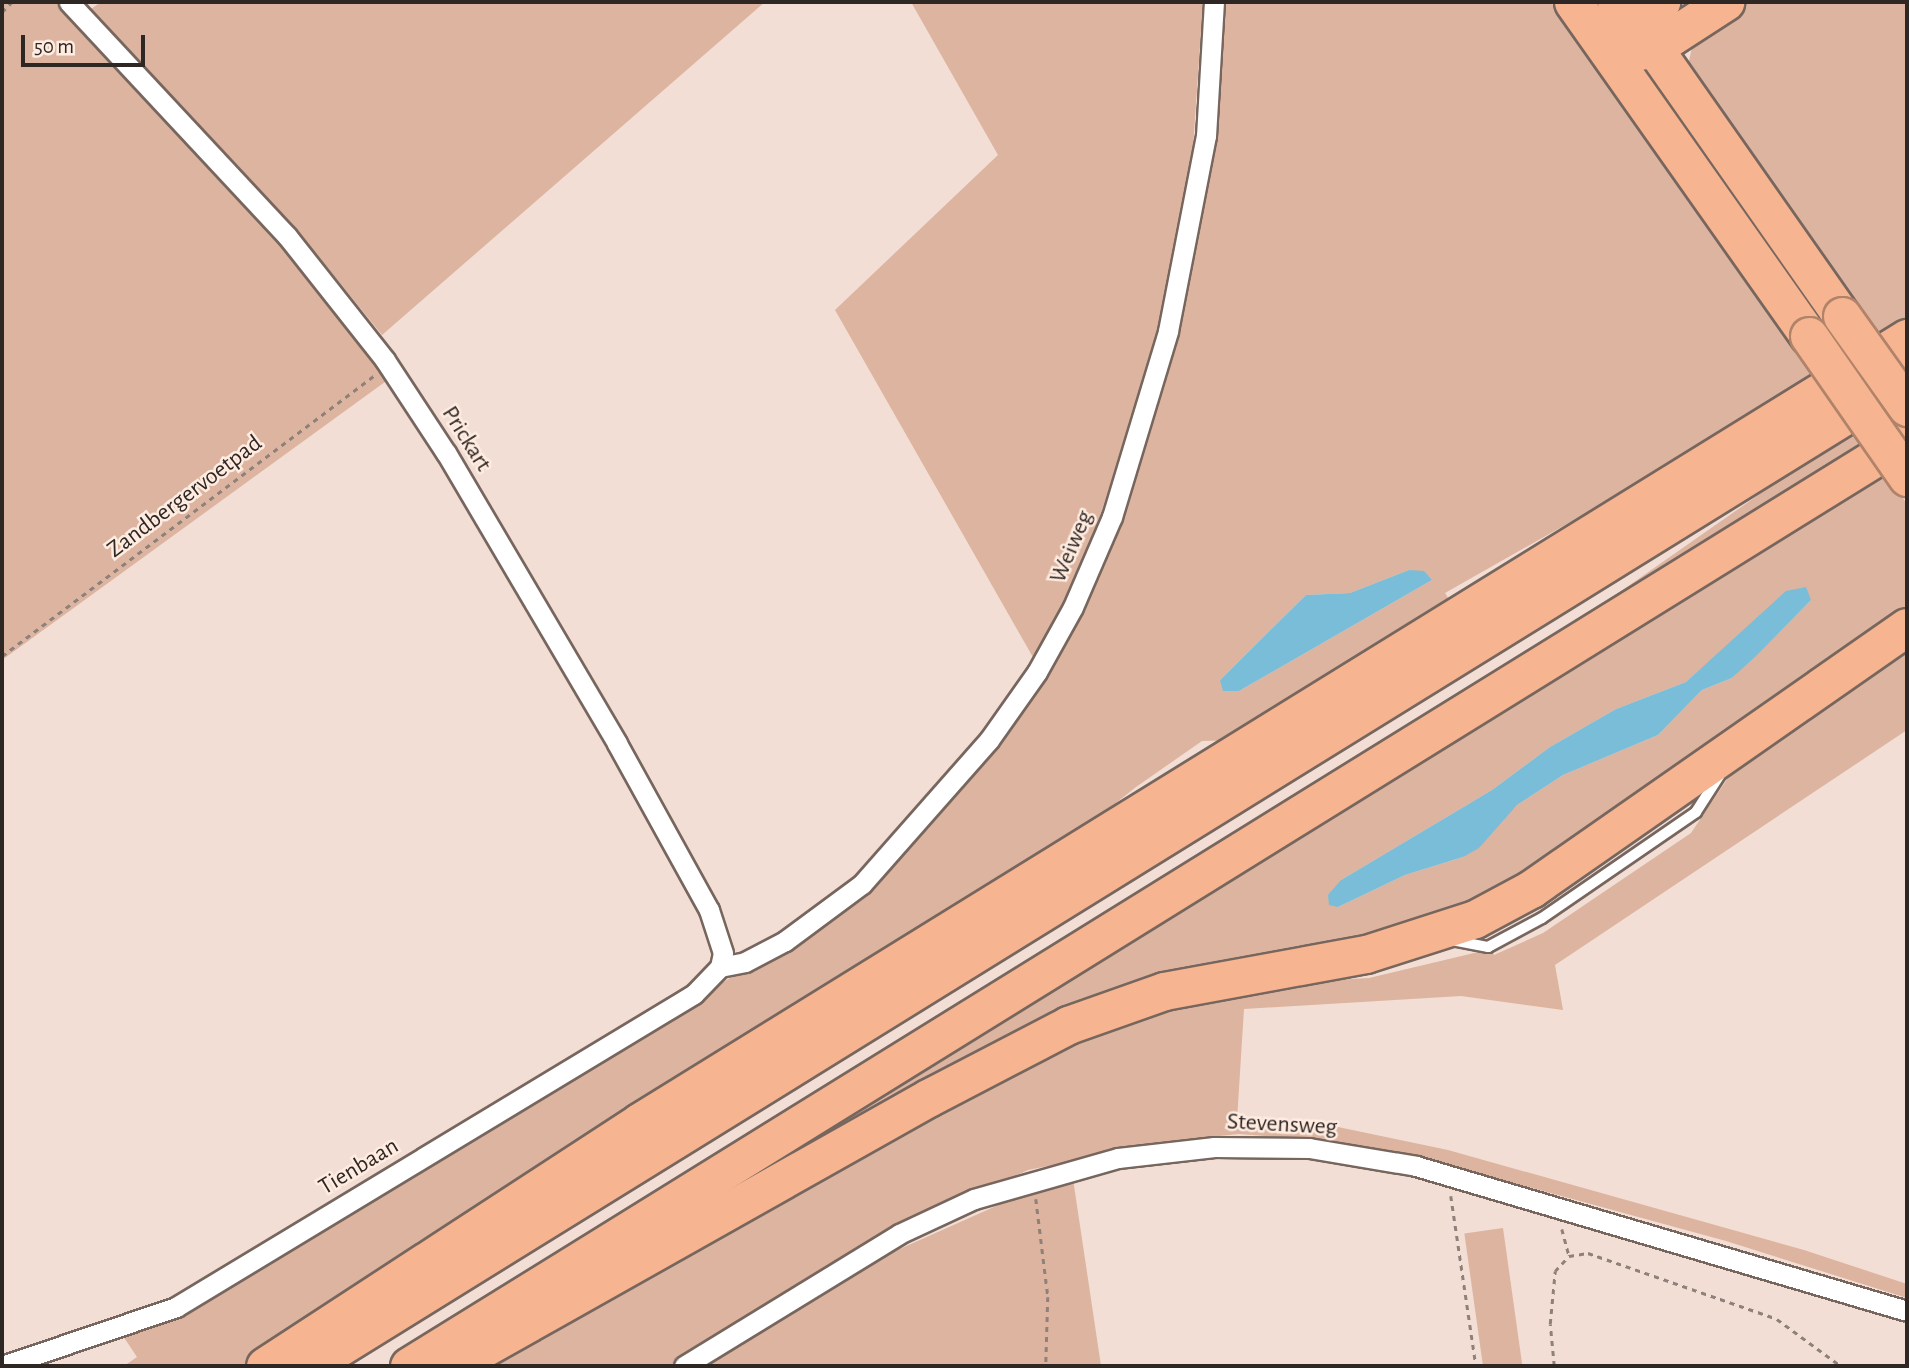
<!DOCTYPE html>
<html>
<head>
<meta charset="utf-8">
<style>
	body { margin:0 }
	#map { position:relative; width:1909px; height:1368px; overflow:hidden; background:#f2ded4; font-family:"Alegreya Sans",sans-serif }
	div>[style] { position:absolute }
	.green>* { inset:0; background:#dcb49f; transform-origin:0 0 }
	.water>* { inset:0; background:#79bdd9 }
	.path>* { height:2.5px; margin-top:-1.25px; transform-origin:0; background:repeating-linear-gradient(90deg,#8f817a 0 5px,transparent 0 10px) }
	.roads { filter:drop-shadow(2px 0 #77665e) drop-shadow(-2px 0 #77665e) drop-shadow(0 2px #77665e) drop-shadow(0 -2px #77665e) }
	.lane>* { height:10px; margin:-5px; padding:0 5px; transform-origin:5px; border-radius:5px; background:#fff }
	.street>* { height:19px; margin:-9.5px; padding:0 9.5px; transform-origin:9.5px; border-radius:9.5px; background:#fff }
	.highway>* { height:37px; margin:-18.5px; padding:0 18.5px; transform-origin:18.5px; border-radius:18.5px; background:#f6b490 }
	.bridges { filter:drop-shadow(2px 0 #b0836a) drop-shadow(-2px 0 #b0836a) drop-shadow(0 2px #b0836a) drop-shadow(0 -2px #b0836a) }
	.highway-bridge>* { height:37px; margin:-18.5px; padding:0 18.5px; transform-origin:18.5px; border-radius:18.5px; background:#f6b490 }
	span { translate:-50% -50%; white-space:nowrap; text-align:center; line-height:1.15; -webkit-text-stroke:5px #ffece1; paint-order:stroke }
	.street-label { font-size:24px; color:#2f2724 }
	.frame { position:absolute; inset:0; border:4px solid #2f2724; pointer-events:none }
	.scale { position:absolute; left:21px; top:35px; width:124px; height:32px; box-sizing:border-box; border:4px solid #2f2724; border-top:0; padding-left:9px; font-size:21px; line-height:24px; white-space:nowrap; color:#2f2724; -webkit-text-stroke:5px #ffece1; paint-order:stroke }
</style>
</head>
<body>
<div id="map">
	<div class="green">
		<div style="clip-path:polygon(2px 2px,60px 2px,298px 255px,389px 379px,2px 660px)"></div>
		<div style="clip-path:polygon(101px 2px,765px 2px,382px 335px,307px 242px,91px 9px)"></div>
		<div style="clip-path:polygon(911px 2px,1203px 2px,1192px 162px,1151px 361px,1094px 534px,1067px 600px,1034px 659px,835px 310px,998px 155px)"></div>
		<div style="clip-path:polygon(evenodd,1220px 2px,1551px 2px,1817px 375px,1699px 449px,1445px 593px,1452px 604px,1239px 740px,1202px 741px,1136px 787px,1039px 864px,478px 1210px,244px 1366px,124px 1366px,137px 1357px,121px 1333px,768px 956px,938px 810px,1110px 540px,1141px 455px,1168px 365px,1220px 2px,1409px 570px,1432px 580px,1239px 691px,1220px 680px,1306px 595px,1350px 593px,1409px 570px)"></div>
		<div style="clip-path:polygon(1747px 2px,1907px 2px,1907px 319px,1879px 336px,1849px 290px,1844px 292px,1688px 65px,1694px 39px)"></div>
		<div style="left:1854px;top:428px;width:32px;height:1794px;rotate:55deg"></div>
		<div style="clip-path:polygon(evenodd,1885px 472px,1907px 504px,1907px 614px,1454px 922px,1254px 962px,749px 1175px,1885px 472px,1811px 600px,1732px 678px,1702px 690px,1658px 735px,1563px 775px,1517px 805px,1463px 857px,1405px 875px,1338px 907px,1341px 880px,1492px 790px,1550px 747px,1616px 709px,1686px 682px,1717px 655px,1811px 600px)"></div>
		<div style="clip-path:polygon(1907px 652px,1907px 730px,1555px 965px,1563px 1010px,1461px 996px,1244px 1009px,1237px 1120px,1338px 1127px,1448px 1150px,1804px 1250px,1907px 1284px,1907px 1298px,1726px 1241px,1444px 1164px,1336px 1141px,1239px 1134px,1179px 1140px,1028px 1170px,881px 1238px,669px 1366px,487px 1366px,1013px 1066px,1158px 1007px,1315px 981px,1369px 978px,1491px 949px,1494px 955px,1543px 933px,1691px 833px,1738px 763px,1883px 662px)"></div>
		<div style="clip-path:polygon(1073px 1179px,1101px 1366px,705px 1366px,884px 1256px,1039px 1187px)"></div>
		<div style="left:1503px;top:1228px;width:139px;height:39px;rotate:82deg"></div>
	</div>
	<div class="water">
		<div style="clip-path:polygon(1409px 570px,1424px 571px,1432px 580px,1239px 691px,1223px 691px,1220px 680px,1306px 595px,1350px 593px)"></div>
		<div style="clip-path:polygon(1806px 587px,1811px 600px,1757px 655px,1732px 678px,1702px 690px,1658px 735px,1563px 775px,1517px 805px,1479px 848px,1463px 857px,1405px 875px,1338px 907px,1329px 905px,1328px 895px,1341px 880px,1492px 790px,1550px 747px,1616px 709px,1686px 682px,1786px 591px)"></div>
	</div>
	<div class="path">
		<div style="left:2px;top:12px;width:14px;rotate:-45deg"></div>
		<div style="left:2px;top:656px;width:466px;rotate:-37deg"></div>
		<div style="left:1451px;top:1196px;width:172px;rotate:81.6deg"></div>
		<div style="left:1036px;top:1199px;width:99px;rotate:83deg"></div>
		<div style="left:1048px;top:1297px;width:69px;rotate:91.7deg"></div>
		<div style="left:1562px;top:1229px;width:28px;rotate:75deg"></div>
		<div style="left:1554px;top:1366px;width:42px;rotate:-95.4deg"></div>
		<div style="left:1550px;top:1324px;width:53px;rotate:-84.6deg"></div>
		<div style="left:1555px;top:1271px;width:21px;rotate:-47deg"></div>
		<div style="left:1569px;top:1256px;width:19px;rotate:-9deg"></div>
		<div style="left:1588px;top:1253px;width:200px;rotate:19.2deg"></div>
		<div style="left:1777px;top:1319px;width:79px;rotate:36.3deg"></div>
	</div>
	<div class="roads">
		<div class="lane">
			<div style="left:1452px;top:940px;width:37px;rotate:11deg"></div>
			<div style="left:1488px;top:947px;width:61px;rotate:-28.2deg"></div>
			<div style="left:1542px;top:918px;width:187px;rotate:-34.5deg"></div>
			<div style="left:1696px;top:812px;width:46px;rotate:-57.3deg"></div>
		</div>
		<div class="street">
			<div style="left:720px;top:967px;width:25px;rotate:-11deg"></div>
			<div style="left:745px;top:962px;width:45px;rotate:-27.7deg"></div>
			<div style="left:785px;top:941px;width:96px;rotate:-36.5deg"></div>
			<div style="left:862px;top:884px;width:192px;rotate:-48.6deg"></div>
			<div style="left:989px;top:740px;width:83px;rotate:-54.8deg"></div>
			<div style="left:1037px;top:672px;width:74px;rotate:-61deg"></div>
			<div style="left:1073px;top:607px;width:98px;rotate:-66.6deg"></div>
			<div style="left:1112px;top:517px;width:194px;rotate:-73.2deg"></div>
			<div style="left:1168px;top:331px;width:199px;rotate:-79deg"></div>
			<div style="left:1206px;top:136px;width:134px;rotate:-86.6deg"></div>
			<div style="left:2px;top:1366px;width:184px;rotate:-18.7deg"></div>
			<div style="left:176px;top:1307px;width:605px;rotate:-31.14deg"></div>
			<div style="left:694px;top:994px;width:37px;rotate:-46deg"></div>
			<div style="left:720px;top:967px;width:14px;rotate:-78deg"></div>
			<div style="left:723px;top:953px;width:45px;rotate:-108deg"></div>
			<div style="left:709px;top:910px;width:191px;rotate:-118.9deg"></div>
			<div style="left:617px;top:743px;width:337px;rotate:-120.5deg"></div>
			<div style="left:446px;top:453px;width:111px;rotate:-123.3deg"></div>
			<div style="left:385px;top:360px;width:158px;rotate:-128.3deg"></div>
			<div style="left:287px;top:236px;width:320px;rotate:-133deg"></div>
			<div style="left:684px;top:1366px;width:252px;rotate:-31.5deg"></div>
			<div style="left:899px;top:1234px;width:83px;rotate:-25deg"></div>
			<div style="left:974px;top:1199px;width:150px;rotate:-15.9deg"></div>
			<div style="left:1118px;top:1158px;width:97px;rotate:-6.5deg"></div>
			<div style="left:1214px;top:1147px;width:95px;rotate:0.6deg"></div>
			<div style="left:1309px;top:1148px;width:109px;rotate:9.5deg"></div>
			<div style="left:1416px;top:1166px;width:512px;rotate:16.45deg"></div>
		</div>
		<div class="highway">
			<div style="left:1573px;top:2px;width:409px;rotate:54.8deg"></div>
			<div style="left:1616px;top:2px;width:60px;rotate:50.4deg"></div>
			<div style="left:1654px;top:48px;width:327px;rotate:55deg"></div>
			<div style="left:1619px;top:44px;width:24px;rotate:-60deg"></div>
			<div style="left:1631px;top:23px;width:37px;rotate:-35deg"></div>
			<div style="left:1629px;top:53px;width:25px;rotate:-11deg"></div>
			<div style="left:1654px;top:48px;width:85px;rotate:-32.9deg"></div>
			<div style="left:265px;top:1366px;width:447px;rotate:-33.1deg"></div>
			<div style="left:639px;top:1122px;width:1491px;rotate:-31.73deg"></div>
			<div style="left:309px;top:1366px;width:1879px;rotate:-31.75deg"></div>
			<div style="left:409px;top:1366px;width:1762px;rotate:-31.78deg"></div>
			<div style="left:452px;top:1366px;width:546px;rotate:-29.38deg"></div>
			<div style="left:928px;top:1098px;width:158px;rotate:-27.5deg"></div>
			<div style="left:1068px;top:1025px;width:102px;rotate:-19.5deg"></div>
			<div style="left:1164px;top:991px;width:205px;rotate:-10.4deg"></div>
			<div style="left:1366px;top:954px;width:114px;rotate:-17.8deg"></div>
			<div style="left:1475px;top:919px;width:64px;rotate:-28.2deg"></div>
			<div style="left:1531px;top:889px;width:458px;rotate:-34.9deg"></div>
		</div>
	</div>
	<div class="bridges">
		<div class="highway-bridge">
			<div style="left:1842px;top:316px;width:112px;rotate:54.5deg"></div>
			<div style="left:1809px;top:336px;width:172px;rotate:55.2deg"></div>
		</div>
	</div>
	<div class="street-label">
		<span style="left:466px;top:439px;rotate:58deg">Prickart</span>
		<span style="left:185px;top:497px;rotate:-37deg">Zandbergervoetpad</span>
		<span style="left:1072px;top:547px;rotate:-67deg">Weiweg</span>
		<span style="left:1282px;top:1125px;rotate:3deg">Stevensweg</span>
		<span style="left:359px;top:1167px;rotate:-31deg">Tienbaan</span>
	</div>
	<div class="frame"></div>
	<div class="scale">50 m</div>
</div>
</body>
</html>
